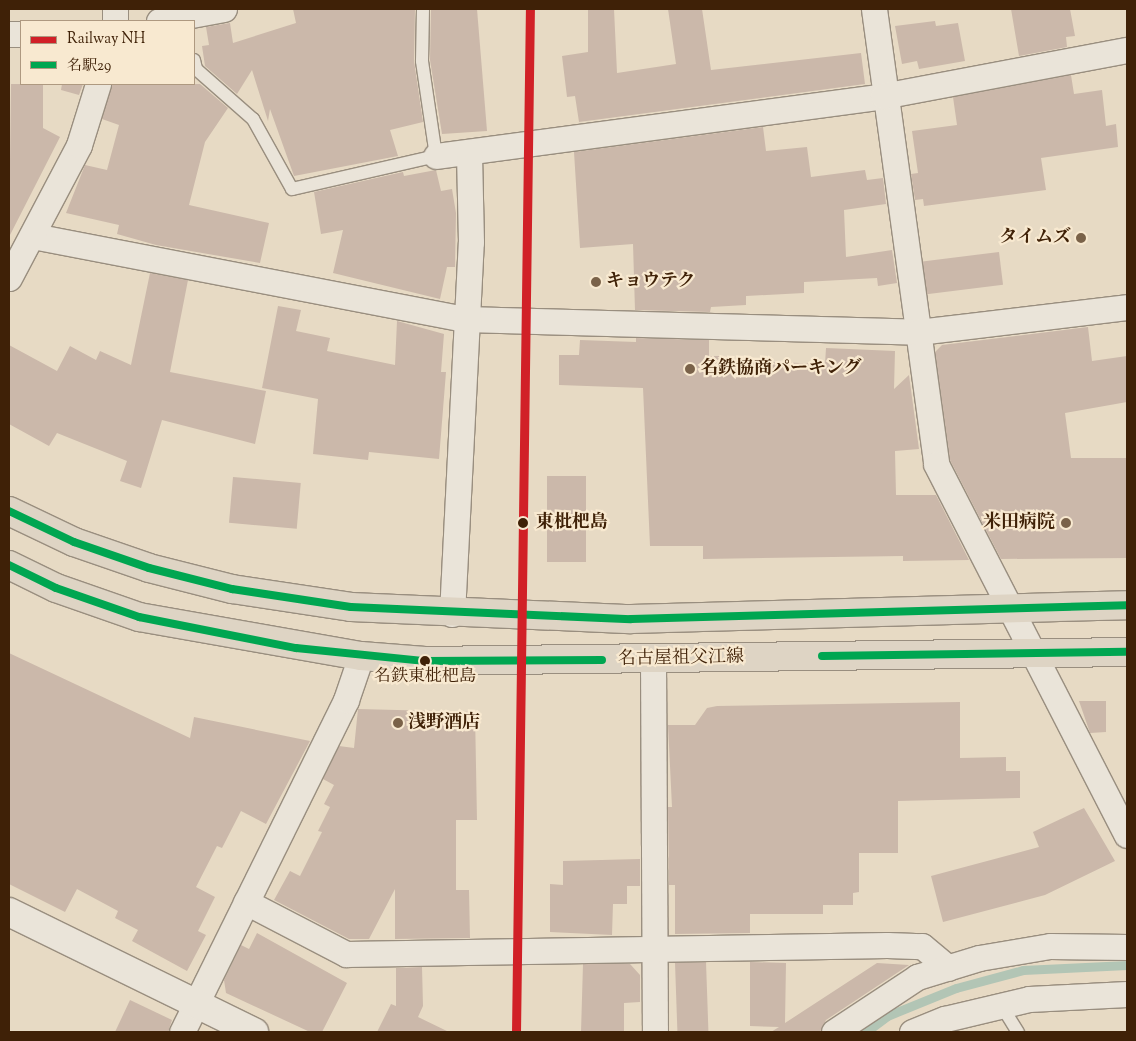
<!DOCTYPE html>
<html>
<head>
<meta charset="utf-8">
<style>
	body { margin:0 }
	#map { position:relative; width:1136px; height:1041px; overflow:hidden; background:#e7dac4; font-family:"Sorts Mill Goudy","Noto Serif JP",serif }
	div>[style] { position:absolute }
	.stream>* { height:9px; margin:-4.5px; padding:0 4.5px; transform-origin:4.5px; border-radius:4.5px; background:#b2c5b5 }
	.building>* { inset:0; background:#cbb8aa; transform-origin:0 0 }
	.roads { filter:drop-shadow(1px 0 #998e7f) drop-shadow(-1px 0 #998e7f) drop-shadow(0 1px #998e7f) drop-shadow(0 -1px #998e7f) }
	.lane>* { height:12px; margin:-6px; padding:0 6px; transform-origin:6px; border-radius:6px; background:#eae4d9 }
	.street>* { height:25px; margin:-12.5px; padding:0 12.5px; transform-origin:12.5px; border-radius:12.5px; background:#eae4d9 }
	.secondary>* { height:28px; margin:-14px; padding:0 14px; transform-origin:14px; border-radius:14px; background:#eae4d9 }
	.primary>* { height:28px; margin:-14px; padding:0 14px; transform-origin:14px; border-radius:14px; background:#ded4c4 }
	.bus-1>* { height:8px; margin:-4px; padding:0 4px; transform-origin:4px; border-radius:4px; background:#00a651 }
	.rail-1>* { height:9px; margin:-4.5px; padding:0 4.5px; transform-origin:4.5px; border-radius:4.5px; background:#d12027 }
	.dots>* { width:14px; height:14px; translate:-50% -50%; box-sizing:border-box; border:2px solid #f8e9d0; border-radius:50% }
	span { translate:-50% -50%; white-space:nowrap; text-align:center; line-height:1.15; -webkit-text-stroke:4.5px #f8e9d0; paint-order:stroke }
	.bus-label { font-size:17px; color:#3f2107 }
	.poi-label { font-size:18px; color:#3f2107; font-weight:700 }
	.right { translate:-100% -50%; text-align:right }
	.left { translate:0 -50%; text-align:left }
	.stop-label { font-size:18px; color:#3f2107; font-weight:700 }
	.street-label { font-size:18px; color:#3f2107 }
	.frame { position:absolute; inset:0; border:10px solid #3f2107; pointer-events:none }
	.legend { position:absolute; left:20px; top:20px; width:175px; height:65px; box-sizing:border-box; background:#f8e9d0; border:1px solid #ae9980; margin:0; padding:6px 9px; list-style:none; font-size:15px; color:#3f2107 }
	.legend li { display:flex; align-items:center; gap:10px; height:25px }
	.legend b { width:25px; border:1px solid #ae9980 }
</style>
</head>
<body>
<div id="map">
	<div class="stream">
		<div style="left:866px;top:1032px;width:26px;rotate:-37deg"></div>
		<div style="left:887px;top:1016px;width:74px;rotate:-22.1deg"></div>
		<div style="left:956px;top:988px;width:69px;rotate:-15deg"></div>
		<div style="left:1023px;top:970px;width:104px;rotate:-2.8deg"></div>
	</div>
	<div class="building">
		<div style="clip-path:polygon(293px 9px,415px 9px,414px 61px,423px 122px,390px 130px,398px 156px,294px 176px,270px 109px,268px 121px,252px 70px,237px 94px,205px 66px,202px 46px,209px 45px,206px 27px,230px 23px,233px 43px,296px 23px)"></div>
		<div style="clip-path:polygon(431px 9px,477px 9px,487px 131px,442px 134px,430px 60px)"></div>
		<div style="clip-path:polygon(588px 9px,614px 9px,617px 73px,676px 64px,668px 9px,702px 9px,711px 70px,861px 53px,865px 84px,579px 122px,575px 96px,567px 97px,562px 56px,588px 52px)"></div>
		<div style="clip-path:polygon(1011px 9px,1070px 9px,1075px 36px,1066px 37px,1067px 47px,1019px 56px)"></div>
		<div style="clip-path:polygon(935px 21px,936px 26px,958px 23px,965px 61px,919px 69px,917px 61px,902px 64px,895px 26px)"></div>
		<div style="clip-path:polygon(1071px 75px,1074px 94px,1102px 90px,1106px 126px,1116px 124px,1118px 147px,1041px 158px,1046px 190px,924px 206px,923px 199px,915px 200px,911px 174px,918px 173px,912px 131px,957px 125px,953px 97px)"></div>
		<div style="clip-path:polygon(11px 84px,43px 84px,43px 128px,60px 137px,9px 237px)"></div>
		<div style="clip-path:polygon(62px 84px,83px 84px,79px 95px,61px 90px)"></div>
		<div style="clip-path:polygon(112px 84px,200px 84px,228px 108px,205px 142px,189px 205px,269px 223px,260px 263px,156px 245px,117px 234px,119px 225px,66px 213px,85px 165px,107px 170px,119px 125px,102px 119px)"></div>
		<div style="clip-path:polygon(763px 127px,766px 151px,807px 147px,811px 177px,865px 170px,867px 180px,883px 178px,886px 204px,844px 210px,846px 257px,892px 250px,897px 283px,878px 286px,877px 278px,804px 282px,804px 293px,746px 296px,746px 305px,711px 307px,710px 312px,635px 310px,633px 244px,580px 248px,574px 152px)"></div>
		<div style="clip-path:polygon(436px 170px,441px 191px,452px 189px,456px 213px,455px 267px,447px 267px,440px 299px,333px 273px,343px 230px,321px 234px,314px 192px,403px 172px,404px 176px)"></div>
		<div style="left:999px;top:252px;width:33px;height:77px;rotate:83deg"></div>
		<div style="clip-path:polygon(150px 273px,188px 280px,170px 372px,266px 391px,255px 444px,162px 420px,141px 488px,120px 481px,127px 461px,57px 433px,49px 446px,9px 424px,9px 345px,57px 371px,70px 346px,96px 360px,100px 351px,131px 365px)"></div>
		<div style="clip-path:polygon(278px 306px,301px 310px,296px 331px,330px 338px,327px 351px,395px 365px,397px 321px,444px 334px,441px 372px,446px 372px,439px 459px,369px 452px,368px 460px,313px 454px,318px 399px,262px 388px)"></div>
		<div style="clip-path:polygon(1088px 327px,1092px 361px,1127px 356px,1127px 402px,1065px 413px,1071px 458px,1127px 458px,1127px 558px,1001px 559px,950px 460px,935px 352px,942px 345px)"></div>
		<div style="clip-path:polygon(636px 338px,709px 340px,709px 356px,729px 356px,728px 360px,825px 364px,826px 348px,895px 351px,894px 389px,909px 375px,919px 449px,895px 451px,896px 495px,936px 495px,969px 560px,903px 561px,903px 556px,703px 559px,703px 546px,650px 546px,643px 388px,559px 385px,559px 355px,579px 355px,580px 340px,636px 342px)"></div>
		<div style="left:547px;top:476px;width:39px;height:86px"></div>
		<div style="left:233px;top:477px;width:68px;height:46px;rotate:5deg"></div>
		<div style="clip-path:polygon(9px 653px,190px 738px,194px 717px,310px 741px,266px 824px,241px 811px,222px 848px,217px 846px,196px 887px,215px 897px,198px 931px,206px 935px,187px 971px,132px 941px,138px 930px,115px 918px,118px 911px,77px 889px,65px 912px,9px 884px)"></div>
		<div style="clip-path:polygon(1079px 701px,1106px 701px,1106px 732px,1090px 733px)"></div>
		<div style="clip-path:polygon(960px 702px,960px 758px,1006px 757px,1006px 771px,1020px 771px,1020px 798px,898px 801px,898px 853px,859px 853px,859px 892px,853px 893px,853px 905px,823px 905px,823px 914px,750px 914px,750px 933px,675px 934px,675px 885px,669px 885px,668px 807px,672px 807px,668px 725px,695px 725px,707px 708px,717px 706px)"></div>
		<div style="clip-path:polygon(358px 709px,475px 712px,477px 820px,456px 820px,456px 890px,469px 890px,470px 938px,395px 939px,395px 889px,369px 939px,349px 939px,274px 900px,290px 871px,300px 876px,322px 832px,318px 831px,330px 807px,324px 804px,334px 785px,323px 779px,339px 746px,354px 748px)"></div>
		<div style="clip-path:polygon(1084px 808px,1115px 861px,1045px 895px,943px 922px,931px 876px,1039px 847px,1033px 832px)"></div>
		<div style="clip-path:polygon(640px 859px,640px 886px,627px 886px,627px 904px,613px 904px,612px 935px,550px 932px,550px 884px,563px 885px,563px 861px)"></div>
		<div style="clip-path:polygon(257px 933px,347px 983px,322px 1032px,310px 1032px,226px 993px,224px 980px,241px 945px,249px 949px)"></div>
		<div style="left:706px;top:962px;width:70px;height:31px;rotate:88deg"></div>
		<div style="clip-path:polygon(750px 962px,786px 963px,785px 1023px,877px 963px,909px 965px,826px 1020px,820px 1032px,771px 1032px,779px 1027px,750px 1026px)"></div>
		<div style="clip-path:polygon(583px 964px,630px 964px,640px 975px,640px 1002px,624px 1003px,624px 1032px,581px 1032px)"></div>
		<div style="clip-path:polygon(422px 967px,423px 1006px,418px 1017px,449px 1032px,377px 1032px,391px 1004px,396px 1006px,396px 968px)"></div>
		<div style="clip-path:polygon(130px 1000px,172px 1020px,168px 1032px,115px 1032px)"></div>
	</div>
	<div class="roads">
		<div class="lane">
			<div style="left:194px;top:60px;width:9px;rotate:77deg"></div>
			<div style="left:196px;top:69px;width:76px;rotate:41.3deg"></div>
			<div style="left:253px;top:119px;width:80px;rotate:60.9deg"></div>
			<div style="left:292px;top:189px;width:148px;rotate:-12.9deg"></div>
			<div style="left:436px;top:156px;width:96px;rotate:-98.4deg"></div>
			<div style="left:422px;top:61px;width:52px;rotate:-88.9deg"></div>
			<div style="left:1001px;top:1005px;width:32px;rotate:58deg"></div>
		</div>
		<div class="street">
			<div style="left:874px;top:9px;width:459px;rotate:82.2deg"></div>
			<div style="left:936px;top:464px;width:417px;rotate:62.8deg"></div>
			<div style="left:115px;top:21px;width:12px;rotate:-90deg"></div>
			<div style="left:159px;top:21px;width:66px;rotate:-10.5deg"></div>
			<div style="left:9px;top:34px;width:12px"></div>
			<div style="left:436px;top:156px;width:451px;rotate:-7.6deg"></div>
			<div style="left:883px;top:96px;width:248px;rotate:-10.7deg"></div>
			<div style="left:33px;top:236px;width:440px;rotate:10.9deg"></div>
			<div style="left:465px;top:319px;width:453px;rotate:1.6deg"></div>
			<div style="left:918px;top:332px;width:210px;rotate:-6.8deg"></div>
			<div style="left:9px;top:278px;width:150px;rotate:-62.2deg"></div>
			<div style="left:79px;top:145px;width:64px;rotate:-72.7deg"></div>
			<div style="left:452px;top:614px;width:372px;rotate:-87.1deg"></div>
			<div style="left:471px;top:242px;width:90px;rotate:-91.3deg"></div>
			<div style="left:653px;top:659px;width:373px;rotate:89.7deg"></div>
			<div style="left:246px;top:902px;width:113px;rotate:27.5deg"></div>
			<div style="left:346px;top:954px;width:541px;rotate:-0.95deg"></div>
			<div style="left:887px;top:945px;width:35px;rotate:2deg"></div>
			<div style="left:922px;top:946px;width:34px;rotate:40deg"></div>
			<div style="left:182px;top:1032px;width:370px;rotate:-63.7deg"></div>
			<div style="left:346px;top:700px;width:46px;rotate:-71.2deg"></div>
			<div style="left:834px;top:1032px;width:100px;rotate:-33.5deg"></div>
			<div style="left:917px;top:977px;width:65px;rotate:-17deg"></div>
			<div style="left:979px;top:958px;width:72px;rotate:-9.6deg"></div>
			<div style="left:1050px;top:946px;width:77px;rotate:0.7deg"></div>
			<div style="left:912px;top:1032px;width:35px;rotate:-22deg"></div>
			<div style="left:945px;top:1019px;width:86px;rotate:-13.4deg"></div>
			<div style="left:1029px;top:999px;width:98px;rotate:-2.9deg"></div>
		</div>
		<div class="secondary">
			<div style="left:9px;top:912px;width:273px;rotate:26.1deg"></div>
		</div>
		<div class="primary">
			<div style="left:9px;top:511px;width:72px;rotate:25.5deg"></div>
			<div style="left:74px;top:542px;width:79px;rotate:19.1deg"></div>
			<div style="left:149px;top:568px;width:86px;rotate:14.2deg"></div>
			<div style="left:232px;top:589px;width:120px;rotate:8.6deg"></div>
			<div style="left:351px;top:607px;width:280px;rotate:2.5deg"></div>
			<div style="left:631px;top:619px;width:496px;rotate:-1.6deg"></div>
			<div style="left:9px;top:565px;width:52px;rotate:26.1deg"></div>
			<div style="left:56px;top:588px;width:88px;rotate:19.3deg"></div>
			<div style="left:139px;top:617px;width:225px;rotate:10deg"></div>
			<div style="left:361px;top:656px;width:64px;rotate:4.5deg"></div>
			<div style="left:425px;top:661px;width:702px;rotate:-0.73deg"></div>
		</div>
	</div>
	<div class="bus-1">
		<div style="left:9px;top:511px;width:72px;rotate:25.5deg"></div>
		<div style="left:74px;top:542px;width:79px;rotate:19.1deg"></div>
		<div style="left:149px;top:568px;width:86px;rotate:14.2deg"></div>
		<div style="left:232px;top:589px;width:120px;rotate:8.6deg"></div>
		<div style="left:351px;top:607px;width:280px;rotate:2.5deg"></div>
		<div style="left:631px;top:619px;width:496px;rotate:-1.6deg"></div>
		<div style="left:9px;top:565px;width:52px;rotate:26.1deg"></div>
		<div style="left:56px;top:588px;width:88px;rotate:19.3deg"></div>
		<div style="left:139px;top:617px;width:160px;rotate:11.2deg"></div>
		<div style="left:296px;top:648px;width:130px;rotate:5.8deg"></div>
		<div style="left:425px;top:661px;width:177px;rotate:-0.3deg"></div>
		<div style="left:822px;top:656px;width:305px;rotate:-0.8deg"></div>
	</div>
	<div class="rail-1">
		<div style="left:516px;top:1032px;width:1023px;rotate:-89.22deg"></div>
	</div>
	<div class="dots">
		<div style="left:1081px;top:238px;background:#7a6249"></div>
		<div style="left:596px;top:282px;background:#7a6249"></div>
		<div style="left:690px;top:369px;background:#7a6249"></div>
		<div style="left:523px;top:523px;background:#3f2107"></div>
		<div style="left:1066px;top:523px;background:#7a6249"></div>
		<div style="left:425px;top:661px;background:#3f2107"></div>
		<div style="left:398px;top:723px;background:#7a6249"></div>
	</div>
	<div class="bus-label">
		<span style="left:425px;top:678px">名鉄東枇杷島</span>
	</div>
	<div class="poi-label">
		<span class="right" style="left:1071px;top:238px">タイムズ</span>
		<span class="left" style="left:606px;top:282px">キョウテク</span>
		<span class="left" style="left:700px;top:369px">名鉄協商パーキング</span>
		<span class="right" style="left:1055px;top:523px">米田病院</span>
		<span class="left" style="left:408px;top:723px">浅野酒店</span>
	</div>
	<div class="stop-label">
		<span class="left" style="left:536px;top:523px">東枇杷島</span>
	</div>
	<div class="street-label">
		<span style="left:681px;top:659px;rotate:-1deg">名古屋祖父江線</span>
	</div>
	<div class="frame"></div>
	<ul class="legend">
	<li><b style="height:6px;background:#d12027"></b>Railway NH</li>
	<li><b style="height:6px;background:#00a651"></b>名駅29</li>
	</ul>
</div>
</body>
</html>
